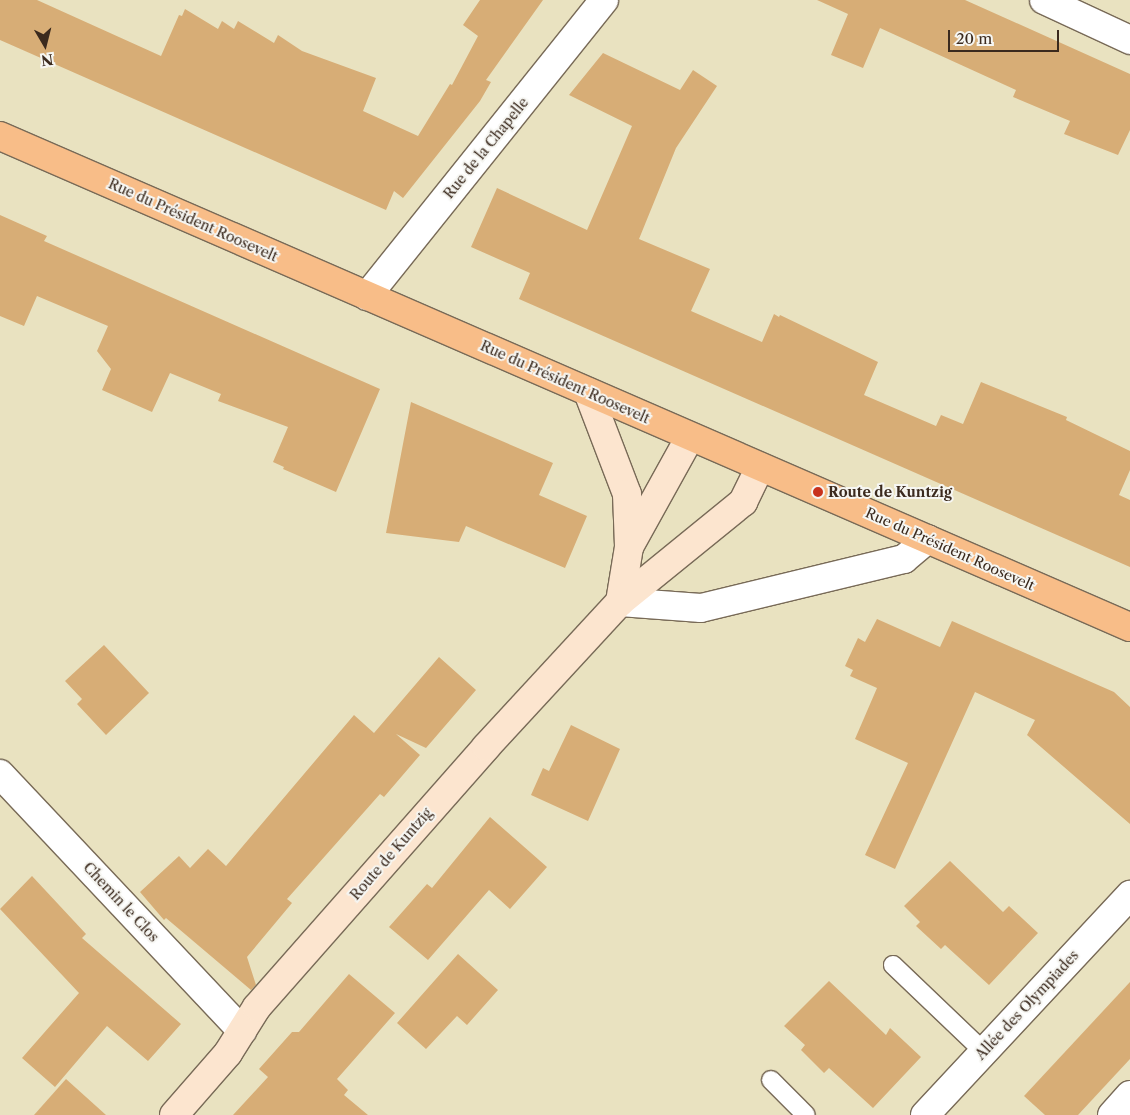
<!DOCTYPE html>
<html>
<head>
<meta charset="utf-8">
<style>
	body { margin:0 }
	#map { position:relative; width:1130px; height:1115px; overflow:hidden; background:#e9e2c0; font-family:"Libre Caslon Text",serif }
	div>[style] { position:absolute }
	.building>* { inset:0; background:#d7ad76 }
	.roads { filter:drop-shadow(1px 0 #786a57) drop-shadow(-1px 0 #786a57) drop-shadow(0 1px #786a57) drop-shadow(0 -1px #786a57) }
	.lane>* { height:18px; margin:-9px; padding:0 9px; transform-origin:9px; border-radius:9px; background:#fff }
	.street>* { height:28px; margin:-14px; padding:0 14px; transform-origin:14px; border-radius:14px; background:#fff }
	.secondary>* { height:28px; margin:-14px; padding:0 14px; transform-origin:14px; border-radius:14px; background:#fce5cf }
	.primary>* { height:28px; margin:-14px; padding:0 14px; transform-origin:14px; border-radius:14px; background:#f8bd88 }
	.dots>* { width:14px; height:14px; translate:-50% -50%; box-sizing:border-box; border:2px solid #f6f6f2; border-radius:50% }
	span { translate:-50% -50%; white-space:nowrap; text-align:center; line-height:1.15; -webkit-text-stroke:4px #f6f6f2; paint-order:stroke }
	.street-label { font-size:14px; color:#3b2a1e }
	.poi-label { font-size:14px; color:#3b2a1e; font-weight:700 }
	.left { translate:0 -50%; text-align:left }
	.north { position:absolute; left:20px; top:20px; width:50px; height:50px; -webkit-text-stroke:4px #f6f6f2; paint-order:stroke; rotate:172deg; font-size:14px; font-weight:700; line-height:20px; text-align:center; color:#3b2a1e }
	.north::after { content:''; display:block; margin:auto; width:18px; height:22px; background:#3b2a1e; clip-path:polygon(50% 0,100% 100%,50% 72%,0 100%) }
	.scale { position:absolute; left:948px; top:30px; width:111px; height:22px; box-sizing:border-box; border:2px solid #3b2a1e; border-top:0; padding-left:6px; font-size:15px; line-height:18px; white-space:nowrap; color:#3b2a1e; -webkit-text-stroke:4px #f6f6f2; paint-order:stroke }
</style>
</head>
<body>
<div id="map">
	<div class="building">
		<div style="clip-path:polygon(0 0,37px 0,161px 56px,179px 15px,182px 16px,185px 9px,218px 29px,222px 21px,234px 29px,238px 21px,274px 43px,278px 35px,302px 51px,376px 78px,363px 111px,418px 136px,450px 84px,452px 85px,478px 36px,463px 25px,480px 0,543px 0,486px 80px,491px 82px,480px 101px,403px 198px,394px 191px,386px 210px,0 40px)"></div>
		<div style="clip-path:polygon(817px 0,965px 0,1130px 74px,1130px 130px,1118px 155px,1064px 134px,1070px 121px,1013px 97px,1016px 90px,880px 28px,863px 68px,831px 55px,848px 14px)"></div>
		<div style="clip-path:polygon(603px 53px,680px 90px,693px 70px,717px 86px,676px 148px,639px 239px,710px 269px,691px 311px,762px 342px,774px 314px,779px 317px,780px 315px,878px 362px,864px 395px,936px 426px,941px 415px,963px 424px,981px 382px,1067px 417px,1066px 420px,1130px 451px,1130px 470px,1119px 495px,1130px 500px,1130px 567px,519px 299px,530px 273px,471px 247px,497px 188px,587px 230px,632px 126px,569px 95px)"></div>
		<div style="clip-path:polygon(0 215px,47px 236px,44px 241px,380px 389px,336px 492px,283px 469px,284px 467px,273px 462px,288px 427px,218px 401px,221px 394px,170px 373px,152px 412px,102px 390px,111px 369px,97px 351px,108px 326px,37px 296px,24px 326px,0 316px)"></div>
		<div style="clip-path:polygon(411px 402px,553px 463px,539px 495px,587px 516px,565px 568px,466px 526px,459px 542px,386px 533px)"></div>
		<div style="clip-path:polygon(877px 619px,940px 647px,952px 621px,1114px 692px,1130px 707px,1130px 824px,1027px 735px,1035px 720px,975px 692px,895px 869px,865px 855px,908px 763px,855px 739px,877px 688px,850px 676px,853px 670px,845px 666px,858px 638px,865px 642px)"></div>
		<div style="clip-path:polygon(104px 645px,149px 693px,106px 735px,77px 704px,82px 699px,65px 681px)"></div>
		<div style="clip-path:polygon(439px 657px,476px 690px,426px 748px,396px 734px,420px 755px,384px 797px,380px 794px,287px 899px,292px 903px,247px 957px,256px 985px,251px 990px,166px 918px,164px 920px,140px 892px,179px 856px,190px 868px,208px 849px,226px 866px,354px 715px,374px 733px)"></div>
		<div style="clip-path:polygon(571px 725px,620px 749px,588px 821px,531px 795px,543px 768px,549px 771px)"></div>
		<div style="clip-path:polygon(490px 817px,547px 867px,510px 909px,489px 890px,428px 960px,389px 927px,427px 884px,432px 888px)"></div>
		<div style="clip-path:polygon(950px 861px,1003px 912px,1009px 906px,1038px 933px,989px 985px,945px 945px,941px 949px,916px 926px,920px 922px,904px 906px)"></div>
		<div style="clip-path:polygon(32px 876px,86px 934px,82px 938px,181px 1024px,148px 1061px,107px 1026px,55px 1087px,22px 1058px,79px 993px,0 909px)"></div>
		<div style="clip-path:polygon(458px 954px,498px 990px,467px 1025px,457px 1016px,426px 1049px,397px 1023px)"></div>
		<div style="clip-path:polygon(349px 974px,395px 1013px,337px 1079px,348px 1090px,344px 1095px,368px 1115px,233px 1115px,268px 1077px,259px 1069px,292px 1032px,299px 1032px)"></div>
		<div style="clip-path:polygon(829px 981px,886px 1035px,890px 1028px,921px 1057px,873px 1108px,829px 1068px,824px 1073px,801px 1050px,805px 1045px,784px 1026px)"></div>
		<div style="clip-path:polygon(1130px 982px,1130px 1059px,1078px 1115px,1045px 1115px,1024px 1096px)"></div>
		<div style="clip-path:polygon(66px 1079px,106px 1115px,34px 1115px)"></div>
	</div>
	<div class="roads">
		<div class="lane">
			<div style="left:893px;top:965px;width:126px;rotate:43.7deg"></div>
			<div style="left:771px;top:1080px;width:49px;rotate:45deg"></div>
		</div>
		<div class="street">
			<div style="left:1044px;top:0;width:95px;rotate:24.9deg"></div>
			<div style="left:367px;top:296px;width:379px;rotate:-51.3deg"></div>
			<div style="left:620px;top:602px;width:81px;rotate:4.2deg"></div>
			<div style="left:701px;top:608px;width:209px;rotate:-13.6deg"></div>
			<div style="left:904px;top:559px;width:31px;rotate:-40deg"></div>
			<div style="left:0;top:774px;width:353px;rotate:46.7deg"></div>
			<div style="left:925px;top:1115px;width:301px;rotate:-47deg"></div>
			<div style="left:1112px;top:1115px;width:27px;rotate:-48deg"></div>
		</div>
		<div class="secondary">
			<div style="left:588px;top:392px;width:109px;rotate:69.1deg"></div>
			<div style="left:627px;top:494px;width:53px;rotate:87.8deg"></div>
			<div style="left:629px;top:547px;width:56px;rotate:99.3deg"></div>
			<div style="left:629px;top:547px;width:126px;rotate:-61deg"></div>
			<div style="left:174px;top:1115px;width:82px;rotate:-48.9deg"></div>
			<div style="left:228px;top:1053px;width:54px;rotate:-57.8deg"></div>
			<div style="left:257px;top:1007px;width:346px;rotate:-48.6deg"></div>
			<div style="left:486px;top:747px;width:197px;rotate:-47.3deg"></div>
			<div style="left:620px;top:602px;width:159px;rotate:-39.1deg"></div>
			<div style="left:743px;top:502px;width:39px;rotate:-64deg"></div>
		</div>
		<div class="primary">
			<div style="left:0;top:136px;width:1232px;rotate:23.49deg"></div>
		</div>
	</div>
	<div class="dots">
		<div style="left:818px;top:492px;background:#c8321e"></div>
	</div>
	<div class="street-label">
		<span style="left:486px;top:148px;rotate:-51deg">Rue de la Chapelle</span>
		<span style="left:193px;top:220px;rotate:24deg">Rue du Président Roosevelt</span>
		<span style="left:565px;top:382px;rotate:24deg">Rue du Président Roosevelt</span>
		<span style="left:950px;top:549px;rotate:24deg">Rue du Président Roosevelt</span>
		<span style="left:391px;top:854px;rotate:-49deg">Route de Kuntzig</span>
		<span style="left:121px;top:902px;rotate:47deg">Chemin le Clos</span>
		<span style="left:1027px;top:1005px;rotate:-47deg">Allée des Olympiades</span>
	</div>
	<div class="poi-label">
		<span class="left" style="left:828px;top:492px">Route de Kuntzig</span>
	</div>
	<div class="north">N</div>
	<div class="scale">20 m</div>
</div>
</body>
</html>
